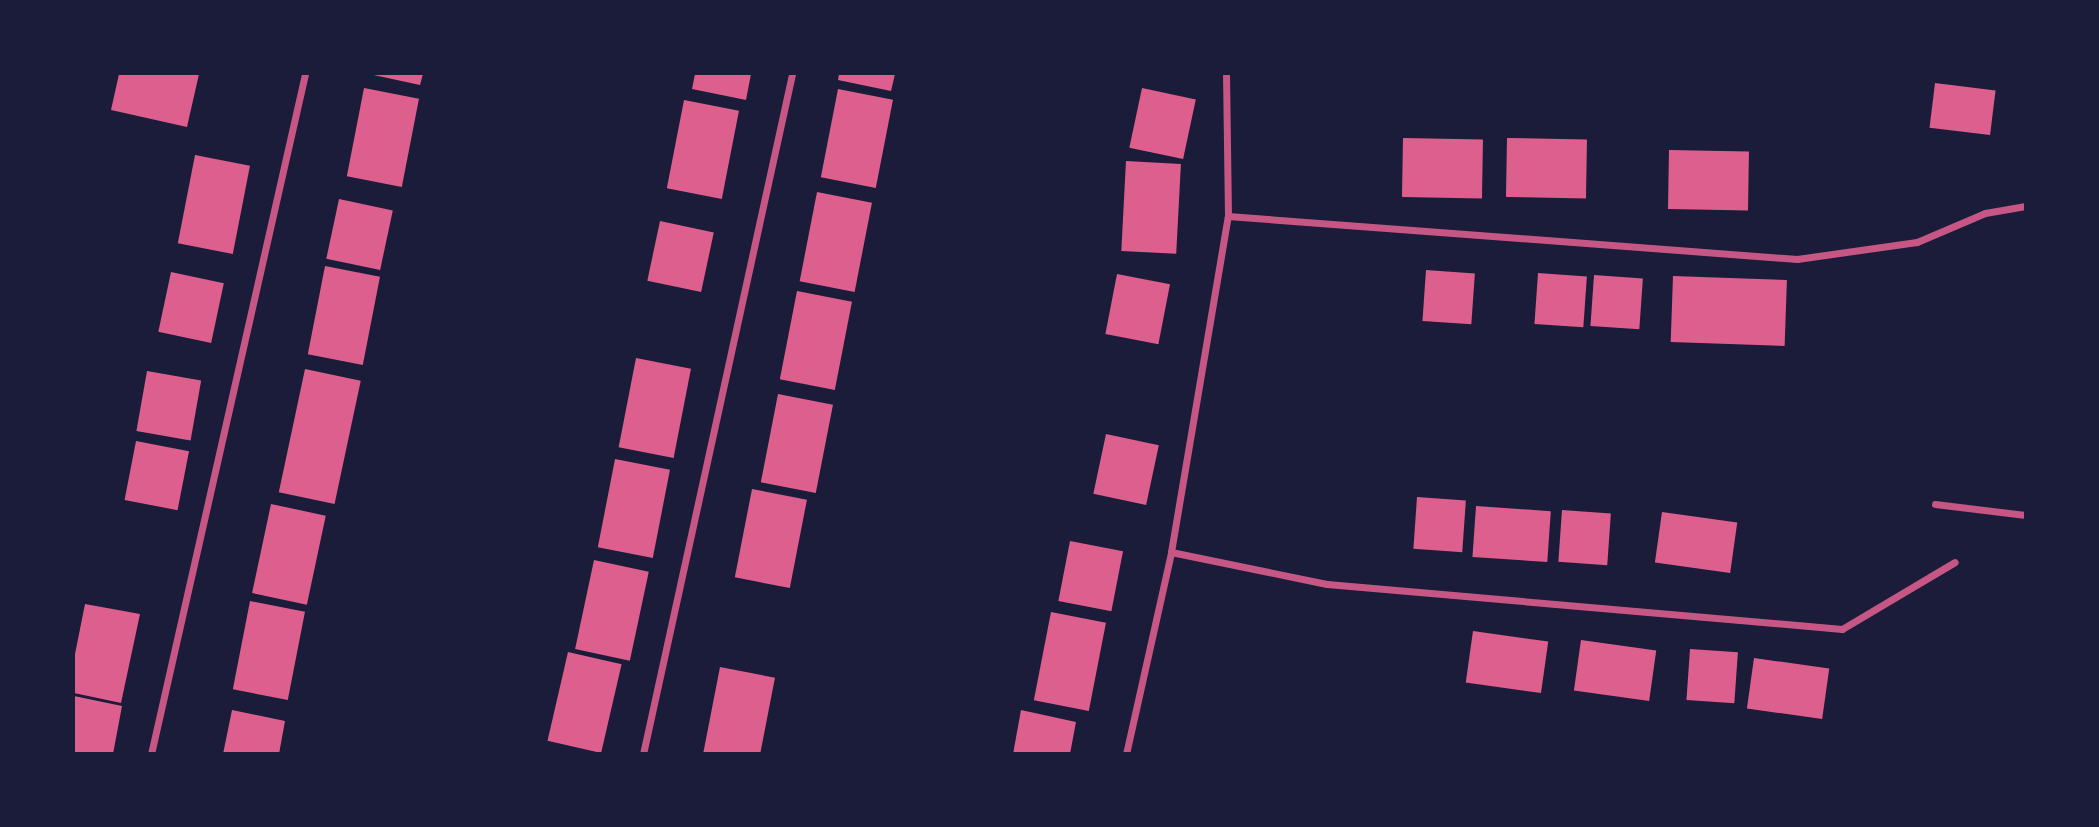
<!DOCTYPE html>
<html>
<head>
<meta charset="utf-8">
<style>
	body { margin:0 }
	#map { position:relative; width:2099px; height:827px; overflow:hidden; background:#1b1b3a; font-family:"Fira Sans Condensed",sans-serif }
	div>[style] { position:absolute }
	.building>* { inset:0; background:#dd5f8e; transform-origin:0 0 }
	.minor>* { height:7px; margin:-3.5px; padding:0 3.5px; transform-origin:3.5px; border-radius:3.5px; background:#c65784 }
	span { translate:-50% -50%; white-space:nowrap; text-align:center; line-height:1.15; -webkit-text-stroke:5px #1b1b3a; paint-order:stroke }
	.frame { position:absolute; inset:0; border:75px solid #1b1b3a; pointer-events:none }
</style>
</head>
<body>
<div id="map">
	<div class="building">
		<div style="clip-path:polygon(119px 74px,199px 74px,187px 127px,111px 110px)"></div>
		<div style="clip-path:polygon(369px 74px,423px 74px,420px 85px)"></div>
		<div style="clip-path:polygon(695px 74px,751px 74px,746px 100px,692px 89px)"></div>
		<div style="clip-path:polygon(839px 74px,895px 74px,891px 91px,838px 80px)"></div>
		<div style="left:1935px;top:83px;width:61px;height:45px;rotate:7deg"></div>
		<div style="left:364px;top:88px;width:56px;height:90px;rotate:11deg"></div>
		<div style="left:1142px;top:88px;width:55px;height:61px;rotate:12deg"></div>
		<div style="left:838px;top:89px;width:56px;height:90px;rotate:11deg"></div>
		<div style="left:684px;top:100px;width:56px;height:90px;rotate:11deg"></div>
		<div style="left:1403px;top:138px;width:80px;height:59px;rotate:1deg"></div>
		<div style="left:1507px;top:138px;width:80px;height:59px;rotate:1deg"></div>
		<div style="left:1669px;top:150px;width:80px;height:59px;rotate:1deg"></div>
		<div style="left:195px;top:155px;width:56px;height:90px;rotate:11deg"></div>
		<div style="left:1126px;top:161px;width:55px;height:90px;rotate:3deg"></div>
		<div style="left:817px;top:192px;width:56px;height:91px;rotate:11deg"></div>
		<div style="left:339px;top:199px;width:55px;height:61px;rotate:12deg"></div>
		<div style="left:660px;top:221px;width:55px;height:61px;rotate:12deg"></div>
		<div style="left:325px;top:266px;width:56px;height:90px;rotate:11deg"></div>
		<div style="left:1426px;top:270px;width:49px;height:51px;rotate:4deg"></div>
		<div style="left:171px;top:272px;width:54px;height:61px;rotate:12deg"></div>
		<div style="left:1538px;top:273px;width:49px;height:51px;rotate:4deg"></div>
		<div style="left:1117px;top:274px;width:54px;height:61px;rotate:11deg"></div>
		<div style="left:1594px;top:275px;width:49px;height:51px;rotate:4deg"></div>
		<div style="left:1673px;top:276px;width:114px;height:66px;rotate:2deg"></div>
		<div style="left:797px;top:291px;width:56px;height:90px;rotate:11deg"></div>
		<div style="left:636px;top:358px;width:56px;height:91px;rotate:11deg"></div>
		<div style="left:305px;top:369px;width:57px;height:126px;rotate:12deg"></div>
		<div style="left:147px;top:371px;width:55px;height:61px;rotate:10deg"></div>
		<div style="left:778px;top:394px;width:56px;height:90px;rotate:11deg"></div>
		<div style="left:1106px;top:434px;width:54px;height:61px;rotate:12deg"></div>
		<div style="left:136px;top:441px;width:54px;height:60px;rotate:11deg"></div>
		<div style="left:615px;top:459px;width:56px;height:90px;rotate:11deg"></div>
		<div style="left:752px;top:489px;width:56px;height:90px;rotate:11deg"></div>
		<div style="left:1417px;top:497px;width:49px;height:52px;rotate:4deg"></div>
		<div style="left:271px;top:504px;width:56px;height:91px;rotate:12deg"></div>
		<div style="left:1476px;top:506px;width:75px;height:51px;rotate:4deg"></div>
		<div style="left:1562px;top:510px;width:49px;height:52px;rotate:4deg"></div>
		<div style="left:1662px;top:512px;width:76px;height:51px;rotate:8deg"></div>
		<div style="left:1070px;top:541px;width:54px;height:61px;rotate:11deg"></div>
		<div style="left:594px;top:560px;width:56px;height:91px;rotate:12deg"></div>
		<div style="left:250px;top:601px;width:56px;height:90px;rotate:11deg"></div>
		<div style="clip-path:polygon(85px 604px,140px 614px,121px 703px,74px 693px,74px 659px)"></div>
		<div style="left:1051px;top:612px;width:56px;height:90px;rotate:11deg"></div>
		<div style="left:1473px;top:631px;width:76px;height:52px;rotate:8deg"></div>
		<div style="left:1581px;top:640px;width:76px;height:51px;rotate:8deg"></div>
		<div style="left:1690px;top:649px;width:48px;height:51px;rotate:4deg"></div>
		<div style="left:568px;top:652px;width:55px;height:91px;rotate:13deg"></div>
		<div style="left:1754px;top:658px;width:76px;height:51px;rotate:8deg"></div>
		<div style="left:720px;top:667px;width:56px;height:89px;rotate:11deg"></div>
		<div style="clip-path:polygon(74px 696px,122px 706px,113px 754px,74px 754px)"></div>
		<div style="clip-path:polygon(232px 710px,285px 721px,279px 754px,223px 754px)"></div>
		<div style="clip-path:polygon(1021px 710px,1076px 722px,1070px 754px,1013px 754px)"></div>
	</div>
	<div class="minor">
		<div style="left:1228px;top:216px;width:571px;rotate:4.32deg"></div>
		<div style="left:1797px;top:259px;width:121px;rotate:-8.1deg"></div>
		<div style="left:1917px;top:242px;width:74px;rotate:-23.1deg"></div>
		<div style="left:1985px;top:213px;width:41px;rotate:-9.9deg"></div>
		<div style="left:1935px;top:504px;width:91px;rotate:7deg"></div>
		<div style="left:1171px;top:552px;width:159px;rotate:11.6deg"></div>
		<div style="left:1327px;top:584px;width:517px;rotate:4.99deg"></div>
		<div style="left:1842px;top:629px;width:131px;rotate:-30.7deg"></div>
		<div style="left:151px;top:754px;width:697px;rotate:-77.24deg"></div>
		<div style="left:643px;top:754px;width:696px;rotate:-77.64deg"></div>
		<div style="left:1126px;top:754px;width:207px;rotate:-77.4deg"></div>
		<div style="left:1171px;top:552px;width:341px;rotate:-80.4deg"></div>
		<div style="left:1228px;top:216px;width:142px;rotate:-90.8deg"></div>
	</div>
	<div class="frame"></div>
</div>
</body>
</html>
